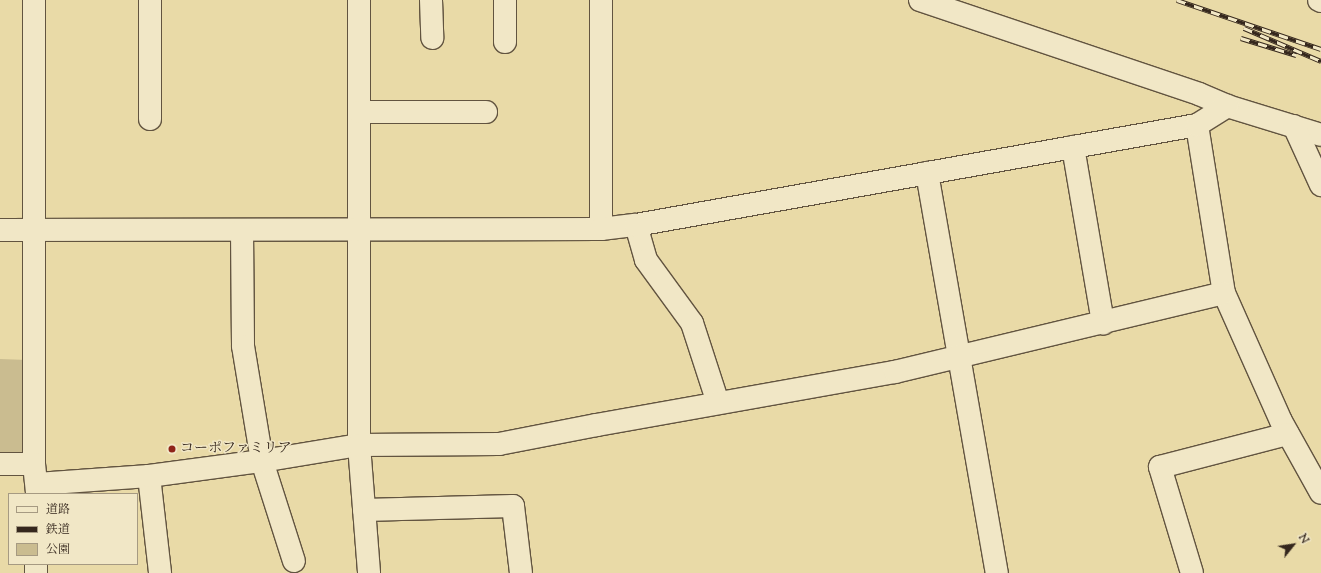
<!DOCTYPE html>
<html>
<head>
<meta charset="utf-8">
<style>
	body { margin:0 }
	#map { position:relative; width:1321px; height:573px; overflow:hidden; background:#e9daa7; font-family:"Sorts Mill Goudy","Noto Serif JP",serif }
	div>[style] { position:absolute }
	.green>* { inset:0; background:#cabc90; transform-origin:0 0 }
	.roads { filter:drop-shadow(1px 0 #625440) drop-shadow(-1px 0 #625440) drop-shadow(0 1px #625440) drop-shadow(0 -1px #625440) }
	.minor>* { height:22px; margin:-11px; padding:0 11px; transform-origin:11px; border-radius:11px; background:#f1e7c6 }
	.rail>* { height:4.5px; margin-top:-2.25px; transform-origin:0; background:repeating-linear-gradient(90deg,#f1e7c6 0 9px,#35271d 0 18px); box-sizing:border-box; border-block:1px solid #35271d }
	.dots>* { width:11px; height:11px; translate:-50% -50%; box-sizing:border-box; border:2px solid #f1e7c6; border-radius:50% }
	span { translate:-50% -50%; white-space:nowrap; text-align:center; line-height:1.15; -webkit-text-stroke:3px #f1e7c6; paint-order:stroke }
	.poi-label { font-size:14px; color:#35271d }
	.left { translate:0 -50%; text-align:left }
	.legend { position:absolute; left:8px; top:493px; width:130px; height:72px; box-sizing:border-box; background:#f1e7c6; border:1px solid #a69a82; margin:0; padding:5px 7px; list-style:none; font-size:12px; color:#35271d }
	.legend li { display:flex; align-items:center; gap:8px; height:20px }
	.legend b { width:20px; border:1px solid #a69a82 }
	.north { position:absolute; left:1273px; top:525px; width:40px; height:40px; -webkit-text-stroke:3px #f1e7c6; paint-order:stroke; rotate:60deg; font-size:11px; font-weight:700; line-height:16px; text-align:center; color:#35271d }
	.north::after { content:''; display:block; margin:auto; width:14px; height:18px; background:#35271d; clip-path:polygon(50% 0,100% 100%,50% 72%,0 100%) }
</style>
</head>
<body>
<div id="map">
	<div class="green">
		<div style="left:0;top:359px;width:28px;height:97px;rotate:2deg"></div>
	</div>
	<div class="roads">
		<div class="minor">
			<div style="left:34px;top:0;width:464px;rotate:90deg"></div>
			<div style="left:34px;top:464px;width:30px;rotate:84deg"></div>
			<div style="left:150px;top:0;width:119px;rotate:90deg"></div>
			<div style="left:359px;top:0;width:445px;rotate:90deg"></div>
			<div style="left:359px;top:445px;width:128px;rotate:85.5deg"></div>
			<div style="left:431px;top:0;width:38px;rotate:88deg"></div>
			<div style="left:601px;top:0;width:229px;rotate:90deg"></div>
			<div style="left:920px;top:0;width:294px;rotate:18.6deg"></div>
			<div style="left:1199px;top:94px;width:30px;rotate:23deg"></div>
			<div style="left:1227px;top:106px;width:98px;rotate:17.1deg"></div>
			<div style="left:1319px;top:0;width:2px;rotate:27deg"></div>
			<div style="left:505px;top:42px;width:42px;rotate:-90deg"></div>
			<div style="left:359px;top:112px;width:127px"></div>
			<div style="left:1197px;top:125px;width:170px;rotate:80.9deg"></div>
			<div style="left:1224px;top:293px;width:140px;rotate:66deg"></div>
			<div style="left:1281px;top:421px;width:82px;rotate:60.9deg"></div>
			<div style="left:1294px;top:126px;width:65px;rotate:65.4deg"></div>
			<div style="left:1073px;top:147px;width:179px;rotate:80.3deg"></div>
			<div style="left:927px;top:173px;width:406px;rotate:80.1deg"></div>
			<div style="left:636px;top:225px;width:36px;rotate:74deg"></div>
			<div style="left:646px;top:260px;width:78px;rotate:53.9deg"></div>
			<div style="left:692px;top:323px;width:84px;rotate:72deg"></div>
			<div style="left:0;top:230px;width:601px;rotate:-0.1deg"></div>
			<div style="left:601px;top:229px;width:35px;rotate:-7deg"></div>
			<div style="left:636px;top:225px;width:570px;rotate:-10.11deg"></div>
			<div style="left:1197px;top:125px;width:36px;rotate:-32deg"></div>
			<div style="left:242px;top:230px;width:116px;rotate:89.5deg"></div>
			<div style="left:243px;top:346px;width:117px;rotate:80.6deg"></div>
			<div style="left:262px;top:461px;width:105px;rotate:72.3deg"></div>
			<div style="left:0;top:464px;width:34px"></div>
			<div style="left:149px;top:476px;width:98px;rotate:83.5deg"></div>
			<div style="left:37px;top:484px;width:112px;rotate:-4.1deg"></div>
			<div style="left:149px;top:476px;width:114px;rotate:-7.6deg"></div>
			<div style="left:262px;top:461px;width:98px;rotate:-9.4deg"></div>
			<div style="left:359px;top:445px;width:140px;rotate:-0.4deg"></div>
			<div style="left:499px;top:444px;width:100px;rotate:-11deg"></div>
			<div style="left:597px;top:425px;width:303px;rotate:-10.1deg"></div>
			<div style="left:895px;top:372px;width:338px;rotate:-13.5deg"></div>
			<div style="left:364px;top:510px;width:149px;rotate:-1.5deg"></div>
			<div style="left:513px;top:506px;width:67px;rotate:83.2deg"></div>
			<div style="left:36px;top:573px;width:9px;rotate:-90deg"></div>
			<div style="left:1192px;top:573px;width:111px;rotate:-106.8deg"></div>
			<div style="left:1160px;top:467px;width:132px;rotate:-14.5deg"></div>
		</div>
	</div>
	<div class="rail">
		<div style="left:1177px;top:0;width:152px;rotate:18.8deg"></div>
		<div style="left:1244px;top:28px;width:84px;rotate:23.2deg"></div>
		<div style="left:1241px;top:38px;width:58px;rotate:17.2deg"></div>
	</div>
	<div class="dots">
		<div style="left:172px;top:449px;background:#8f2418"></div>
	</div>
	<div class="poi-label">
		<span class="left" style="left:180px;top:449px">コーポファミリア</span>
	</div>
	<ul class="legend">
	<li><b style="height:5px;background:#f1e7c6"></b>道路</li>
	<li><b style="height:5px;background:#35271d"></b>鉄道</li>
	<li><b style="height:11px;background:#cabc90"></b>公園</li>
	</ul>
	<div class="north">N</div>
</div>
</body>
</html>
